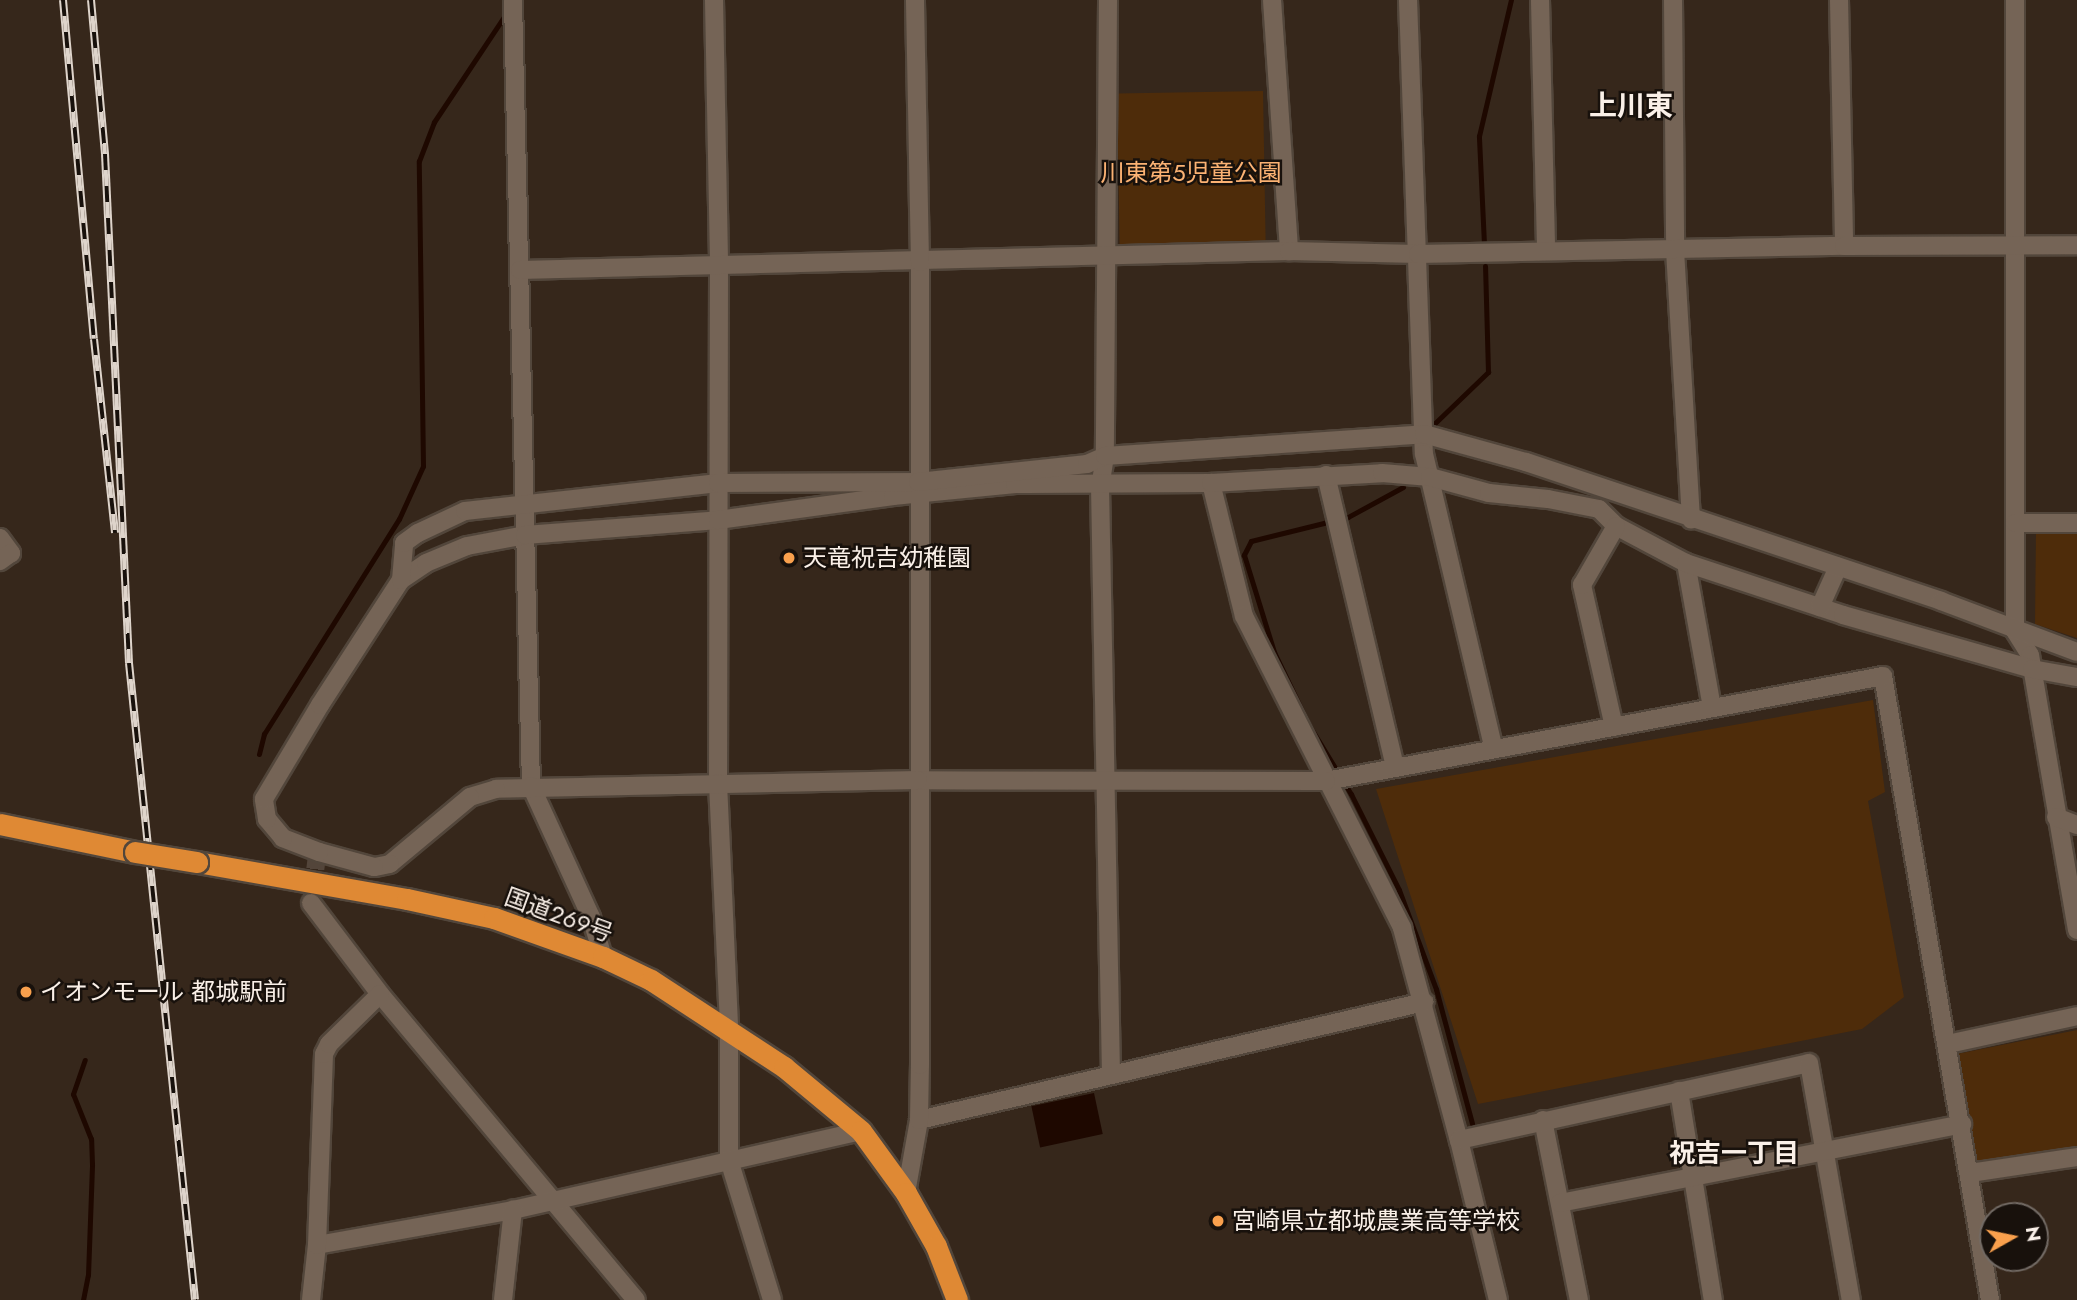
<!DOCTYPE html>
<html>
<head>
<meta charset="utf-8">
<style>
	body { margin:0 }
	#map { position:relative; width:2077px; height:1300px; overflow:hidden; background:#36271b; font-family:Jost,"Noto Sans JP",sans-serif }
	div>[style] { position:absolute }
	.green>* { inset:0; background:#4e2c0a; transform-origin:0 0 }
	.water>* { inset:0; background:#1e0800; transform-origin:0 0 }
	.stream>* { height:5px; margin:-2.5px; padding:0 2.5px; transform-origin:2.5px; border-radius:2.5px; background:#1e0800 }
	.minor-tunnel>* { height:18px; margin-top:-9px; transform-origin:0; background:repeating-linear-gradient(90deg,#53453a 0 18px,transparent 0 27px) }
	.roads { filter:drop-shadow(2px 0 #52463b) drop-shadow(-2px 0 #52463b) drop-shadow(0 2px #52463b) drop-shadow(0 -2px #52463b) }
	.minor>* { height:18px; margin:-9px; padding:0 9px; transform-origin:9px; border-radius:9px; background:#756456 }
	.highway>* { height:21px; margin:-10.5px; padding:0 10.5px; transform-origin:10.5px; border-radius:10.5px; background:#df8934 }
	.rail>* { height:8px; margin-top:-4px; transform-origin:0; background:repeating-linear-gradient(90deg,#18110c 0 16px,#ded4cb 0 32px); box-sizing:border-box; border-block:2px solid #ded4cb }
	.bridges { filter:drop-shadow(2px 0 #52463b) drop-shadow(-2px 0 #52463b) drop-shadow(0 2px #52463b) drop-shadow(0 -2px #52463b) }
	.highway-bridge>* { height:21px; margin:-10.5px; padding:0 10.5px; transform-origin:10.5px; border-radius:10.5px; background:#df8934 }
	.dots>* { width:19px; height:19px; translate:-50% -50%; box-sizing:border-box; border:4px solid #18110c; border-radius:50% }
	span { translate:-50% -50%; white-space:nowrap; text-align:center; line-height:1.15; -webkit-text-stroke:5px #18110c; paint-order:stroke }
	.park-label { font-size:24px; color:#fbb273 }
	.poi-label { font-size:24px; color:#faf0e8 }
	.left { translate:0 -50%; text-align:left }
	.street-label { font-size:24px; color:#faf0e8 }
	.neighbourhood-label { font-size:26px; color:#faf0e8; font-weight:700 }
	.quarter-label { font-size:28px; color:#faf0e8; font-weight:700 }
	.north { position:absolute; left:1979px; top:1202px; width:70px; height:70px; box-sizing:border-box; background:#18110c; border:2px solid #726a64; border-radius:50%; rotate:81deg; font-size:19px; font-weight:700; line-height:28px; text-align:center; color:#faf0e8 }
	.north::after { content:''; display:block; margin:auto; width:24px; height:32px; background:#f9a04d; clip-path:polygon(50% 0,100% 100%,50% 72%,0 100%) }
</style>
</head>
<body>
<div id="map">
	<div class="green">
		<div style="left:1263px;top:91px;width:157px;height:146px;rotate:89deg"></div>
		<div style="clip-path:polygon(2036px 530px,2077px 530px,2077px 638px,2035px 624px)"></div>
		<div style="clip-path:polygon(1873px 700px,1885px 792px,1868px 801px,1904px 997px,1862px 1029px,1478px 1104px,1376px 789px)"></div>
		<div style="clip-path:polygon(2077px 1030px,2077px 1150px,1973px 1166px,1957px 1054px)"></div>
	</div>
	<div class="water">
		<div style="left:1094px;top:1093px;width:42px;height:64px;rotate:78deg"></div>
	</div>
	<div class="stream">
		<div style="left:1484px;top:244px;width:108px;rotate:-92.7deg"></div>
		<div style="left:1479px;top:136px;width:140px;rotate:-76.8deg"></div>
		<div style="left:1435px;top:423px;width:74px;rotate:-43.9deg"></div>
		<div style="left:1488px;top:372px;width:106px;rotate:-91.6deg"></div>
		<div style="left:1403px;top:487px;width:63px;rotate:151.4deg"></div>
		<div style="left:1348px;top:517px;width:100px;rotate:166.1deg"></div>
		<div style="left:1251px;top:541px;width:16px;rotate:117deg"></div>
		<div style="left:1244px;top:555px;width:102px;rotate:72.8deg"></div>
		<div style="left:1274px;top:652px;width:81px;rotate:64.4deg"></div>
		<div style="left:1309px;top:725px;width:81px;rotate:58.7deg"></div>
		<div style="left:1351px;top:794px;width:107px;rotate:63.4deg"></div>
		<div style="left:1399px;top:890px;width:106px;rotate:69.5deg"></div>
		<div style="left:1436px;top:989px;width:139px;rotate:75deg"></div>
		<div style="left:259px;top:754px;width:21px;rotate:-76deg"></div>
		<div style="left:264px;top:734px;width:254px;rotate:-57.9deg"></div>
		<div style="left:399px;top:519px;width:58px;rotate:-65.6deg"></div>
		<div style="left:423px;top:466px;width:305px;rotate:-90.8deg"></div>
		<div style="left:419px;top:161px;width:42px;rotate:-69deg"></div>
		<div style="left:434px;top:122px;width:128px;rotate:-56.4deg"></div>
		<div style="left:83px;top:1300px;width:25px;rotate:-79deg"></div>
		<div style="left:88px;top:1275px;width:111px;rotate:-87.9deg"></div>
		<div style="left:92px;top:1164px;width:25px;rotate:-92deg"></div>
		<div style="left:91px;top:1139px;width:48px;rotate:-111.8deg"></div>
		<div style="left:73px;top:1094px;width:36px;rotate:-71deg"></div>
	</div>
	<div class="minor-tunnel">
		<div style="left:312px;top:896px;width:38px;rotate:-83deg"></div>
	</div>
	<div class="roads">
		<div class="minor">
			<div style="left:513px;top:0;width:786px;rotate:88.69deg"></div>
			<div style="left:531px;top:786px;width:144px;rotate:65.4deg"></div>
			<div style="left:591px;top:917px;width:42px;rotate:73.3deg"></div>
			<div style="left:714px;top:0;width:267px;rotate:88.9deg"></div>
			<div style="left:719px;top:267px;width:516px;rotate:90.11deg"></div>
			<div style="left:718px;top:783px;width:246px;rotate:87.4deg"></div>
			<div style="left:729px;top:1029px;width:131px;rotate:90deg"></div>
			<div style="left:729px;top:1160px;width:146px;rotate:72.9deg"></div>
			<div style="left:1108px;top:0;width:456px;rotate:90.4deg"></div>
			<div style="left:1105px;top:456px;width:30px;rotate:99deg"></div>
			<div style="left:1100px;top:486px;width:587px;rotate:88.93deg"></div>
			<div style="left:1272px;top:0;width:252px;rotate:86.1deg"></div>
			<div style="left:1408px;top:0;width:454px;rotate:88deg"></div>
			<div style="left:1424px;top:454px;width:303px;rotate:76.7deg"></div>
			<div style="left:1540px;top:0;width:251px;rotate:88.6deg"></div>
			<div style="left:1673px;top:0;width:250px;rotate:89.5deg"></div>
			<div style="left:1675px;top:250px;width:270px;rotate:86.6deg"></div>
			<div style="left:1839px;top:0;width:246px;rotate:88.8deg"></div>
			<div style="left:2015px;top:0;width:631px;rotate:90deg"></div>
			<div style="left:2015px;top:631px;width:28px;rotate:58deg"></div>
			<div style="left:2030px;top:655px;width:279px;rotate:80.3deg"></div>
			<div style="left:520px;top:270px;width:769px;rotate:-1.42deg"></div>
			<div style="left:1289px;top:251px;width:129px;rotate:1.3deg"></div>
			<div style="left:1418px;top:254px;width:426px;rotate:-1.1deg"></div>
			<div style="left:1844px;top:246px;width:233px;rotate:-0.2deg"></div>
			<div style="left:1326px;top:475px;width:301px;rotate:76.7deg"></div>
			<div style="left:1211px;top:483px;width:137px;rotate:76.1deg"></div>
			<div style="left:1244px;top:616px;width:350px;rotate:63.1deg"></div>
			<div style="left:1402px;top:928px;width:220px;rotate:75deg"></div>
			<div style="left:1459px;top:1140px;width:165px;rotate:76.3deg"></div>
			<div style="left:2015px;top:523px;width:62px"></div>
			<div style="left:0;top:538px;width:19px;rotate:54deg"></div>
			<div style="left:11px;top:553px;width:14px;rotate:144deg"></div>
			<div style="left:1686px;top:563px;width:147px;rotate:79.8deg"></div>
			<div style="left:401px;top:580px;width:30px;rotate:-34deg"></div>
			<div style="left:426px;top:563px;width:44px;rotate:-22.5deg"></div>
			<div style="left:467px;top:546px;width:59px;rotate:-10.7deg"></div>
			<div style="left:525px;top:535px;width:194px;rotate:-4.4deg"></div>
			<div style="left:718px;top:520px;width:177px;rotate:-7.8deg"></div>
			<div style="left:893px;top:496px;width:123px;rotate:-5.6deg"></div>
			<div style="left:1015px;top:484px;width:196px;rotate:-0.3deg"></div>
			<div style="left:1211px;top:483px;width:171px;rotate:-3.3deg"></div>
			<div style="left:1382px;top:473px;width:48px;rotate:4.8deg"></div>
			<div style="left:1430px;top:477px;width:61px;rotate:15.2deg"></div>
			<div style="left:1489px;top:493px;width:59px;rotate:5.8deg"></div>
			<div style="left:1548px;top:499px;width:52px;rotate:11.1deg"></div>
			<div style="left:1599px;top:509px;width:24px;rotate:45deg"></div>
			<div style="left:1616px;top:526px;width:79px;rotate:27.9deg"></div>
			<div style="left:1686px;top:563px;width:165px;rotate:18.3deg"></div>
			<div style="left:1843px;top:615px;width:197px;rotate:15.9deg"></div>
			<div style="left:2032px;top:669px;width:46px;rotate:10.1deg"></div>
			<div style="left:1820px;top:607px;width:44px;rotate:-65.8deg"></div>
			<div style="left:1614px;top:727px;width:146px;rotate:-102.7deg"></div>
			<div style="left:1582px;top:585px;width:68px;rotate:-60deg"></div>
			<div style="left:2056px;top:817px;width:22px;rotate:21deg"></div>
			<div style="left:311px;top:903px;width:114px;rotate:52.8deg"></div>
			<div style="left:380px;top:994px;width:399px;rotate:50.1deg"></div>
			<div style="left:1948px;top:1044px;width:132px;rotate:-12.2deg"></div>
			<div style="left:1679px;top:1091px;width:212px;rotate:80.8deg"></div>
			<div style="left:919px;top:1120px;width:519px;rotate:-13.15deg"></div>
			<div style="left:1543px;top:1120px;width:184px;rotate:78.7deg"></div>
			<div style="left:1459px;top:1140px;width:358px;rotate:-12.4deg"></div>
			<div style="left:1809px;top:1063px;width:241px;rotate:80deg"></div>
			<div style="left:1970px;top:1173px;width:108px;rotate:-8.5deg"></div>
			<div style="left:906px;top:1193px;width:74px;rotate:-79.9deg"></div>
			<div style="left:919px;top:1120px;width:55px;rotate:-89deg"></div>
			<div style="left:920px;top:1065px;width:803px;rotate:-90deg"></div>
			<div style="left:920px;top:262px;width:262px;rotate:-91.1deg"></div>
			<div style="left:1560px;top:1203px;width:410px;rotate:-11.1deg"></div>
			<div style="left:317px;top:1245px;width:199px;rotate:-10.1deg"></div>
			<div style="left:513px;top:1210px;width:357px;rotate:-12.8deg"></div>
			<div style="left:311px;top:1300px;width:55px;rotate:-83.8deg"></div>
			<div style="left:317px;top:1245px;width:191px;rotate:-87.9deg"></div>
			<div style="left:324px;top:1054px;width:11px;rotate:-63deg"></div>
			<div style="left:329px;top:1044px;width:71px;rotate:-44.4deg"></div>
			<div style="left:503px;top:1300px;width:91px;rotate:-83.7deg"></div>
			<div style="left:1990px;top:1300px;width:633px;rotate:-99.73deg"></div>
			<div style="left:1883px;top:676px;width:567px;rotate:169.32deg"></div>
			<div style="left:1326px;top:781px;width:408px;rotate:-179.9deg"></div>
			<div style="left:918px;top:780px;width:422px;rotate:178.8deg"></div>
			<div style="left:496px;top:789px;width:27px;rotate:163deg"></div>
			<div style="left:470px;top:797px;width:104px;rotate:140.1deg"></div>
			<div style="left:390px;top:864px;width:16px;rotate:169deg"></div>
			<div style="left:374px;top:867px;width:57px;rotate:-164.7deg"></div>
			<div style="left:319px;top:852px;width:39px;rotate:-159deg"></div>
			<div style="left:283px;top:838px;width:25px;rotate:-130deg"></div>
			<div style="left:267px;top:819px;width:20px;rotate:-99deg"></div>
			<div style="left:264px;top:799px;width:109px;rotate:-59.2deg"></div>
			<div style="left:320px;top:705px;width:149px;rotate:-57.1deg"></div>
			<div style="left:401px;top:580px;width:37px;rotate:-85deg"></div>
			<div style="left:404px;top:543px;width:17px;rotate:-36deg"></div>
			<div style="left:418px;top:533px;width:52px;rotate:-25.1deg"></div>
			<div style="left:465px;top:511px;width:255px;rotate:-6.3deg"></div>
			<div style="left:718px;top:483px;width:200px;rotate:-0.3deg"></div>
			<div style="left:918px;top:482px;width:170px;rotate:-6.1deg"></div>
			<div style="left:1087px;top:464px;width:20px;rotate:-24deg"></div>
			<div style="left:1105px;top:456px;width:320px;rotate:-3.9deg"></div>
			<div style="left:1424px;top:434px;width:106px;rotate:15.4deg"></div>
			<div style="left:1526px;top:462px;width:438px;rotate:18.5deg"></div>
			<div style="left:1941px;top:601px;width:145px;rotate:20.6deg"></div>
		</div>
		<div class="highway">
			<div style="left:0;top:824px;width:138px;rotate:11.7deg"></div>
			<div style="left:197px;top:862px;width:213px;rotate:10deg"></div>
			<div style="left:407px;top:899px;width:89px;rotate:12.3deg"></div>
			<div style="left:494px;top:918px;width:116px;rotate:19.7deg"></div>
			<div style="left:603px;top:957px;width:53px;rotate:25.6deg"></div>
			<div style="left:651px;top:980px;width:159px;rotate:33.2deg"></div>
			<div style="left:784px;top:1067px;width:100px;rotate:39.7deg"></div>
			<div style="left:861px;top:1131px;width:77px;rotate:54deg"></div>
			<div style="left:906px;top:1193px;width:61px;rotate:60.5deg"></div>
			<div style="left:936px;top:1246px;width:58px;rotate:68.7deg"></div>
		</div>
	</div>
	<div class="rail">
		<div style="left:63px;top:0;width:340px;rotate:84.8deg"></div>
		<div style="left:94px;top:339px;width:195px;rotate:83.8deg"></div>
		<div style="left:91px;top:0;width:155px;rotate:84.8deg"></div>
		<div style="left:105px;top:154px;width:510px;rotate:87.3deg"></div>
		<div style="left:129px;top:663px;width:640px;rotate:84.08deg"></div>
	</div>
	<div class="bridges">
		<div class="highway-bridge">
			<div style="left:135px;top:852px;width:63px;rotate:9.2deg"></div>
		</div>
	</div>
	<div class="dots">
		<div style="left:789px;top:558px;background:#f9a04d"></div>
		<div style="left:26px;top:992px;background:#f9a04d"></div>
		<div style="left:1218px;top:1221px;background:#f9a04d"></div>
	</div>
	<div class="park-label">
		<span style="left:1191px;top:173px">川東第5児童公園</span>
	</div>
	<div class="poi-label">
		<span class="left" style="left:803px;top:558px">天竜祝吉幼稚園</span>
		<span class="left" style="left:40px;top:992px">イオンモール 都城駅前</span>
		<span class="left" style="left:1232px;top:1221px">宮崎県立都城農業高等学校</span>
	</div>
	<div class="street-label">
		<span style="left:559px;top:915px;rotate:20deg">国道269号</span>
	</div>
	<div class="neighbourhood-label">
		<span style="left:1734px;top:1154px">祝吉一丁目</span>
	</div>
	<div class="quarter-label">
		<span style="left:1631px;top:106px">上川東</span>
	</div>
	<div class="north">N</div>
</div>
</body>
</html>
